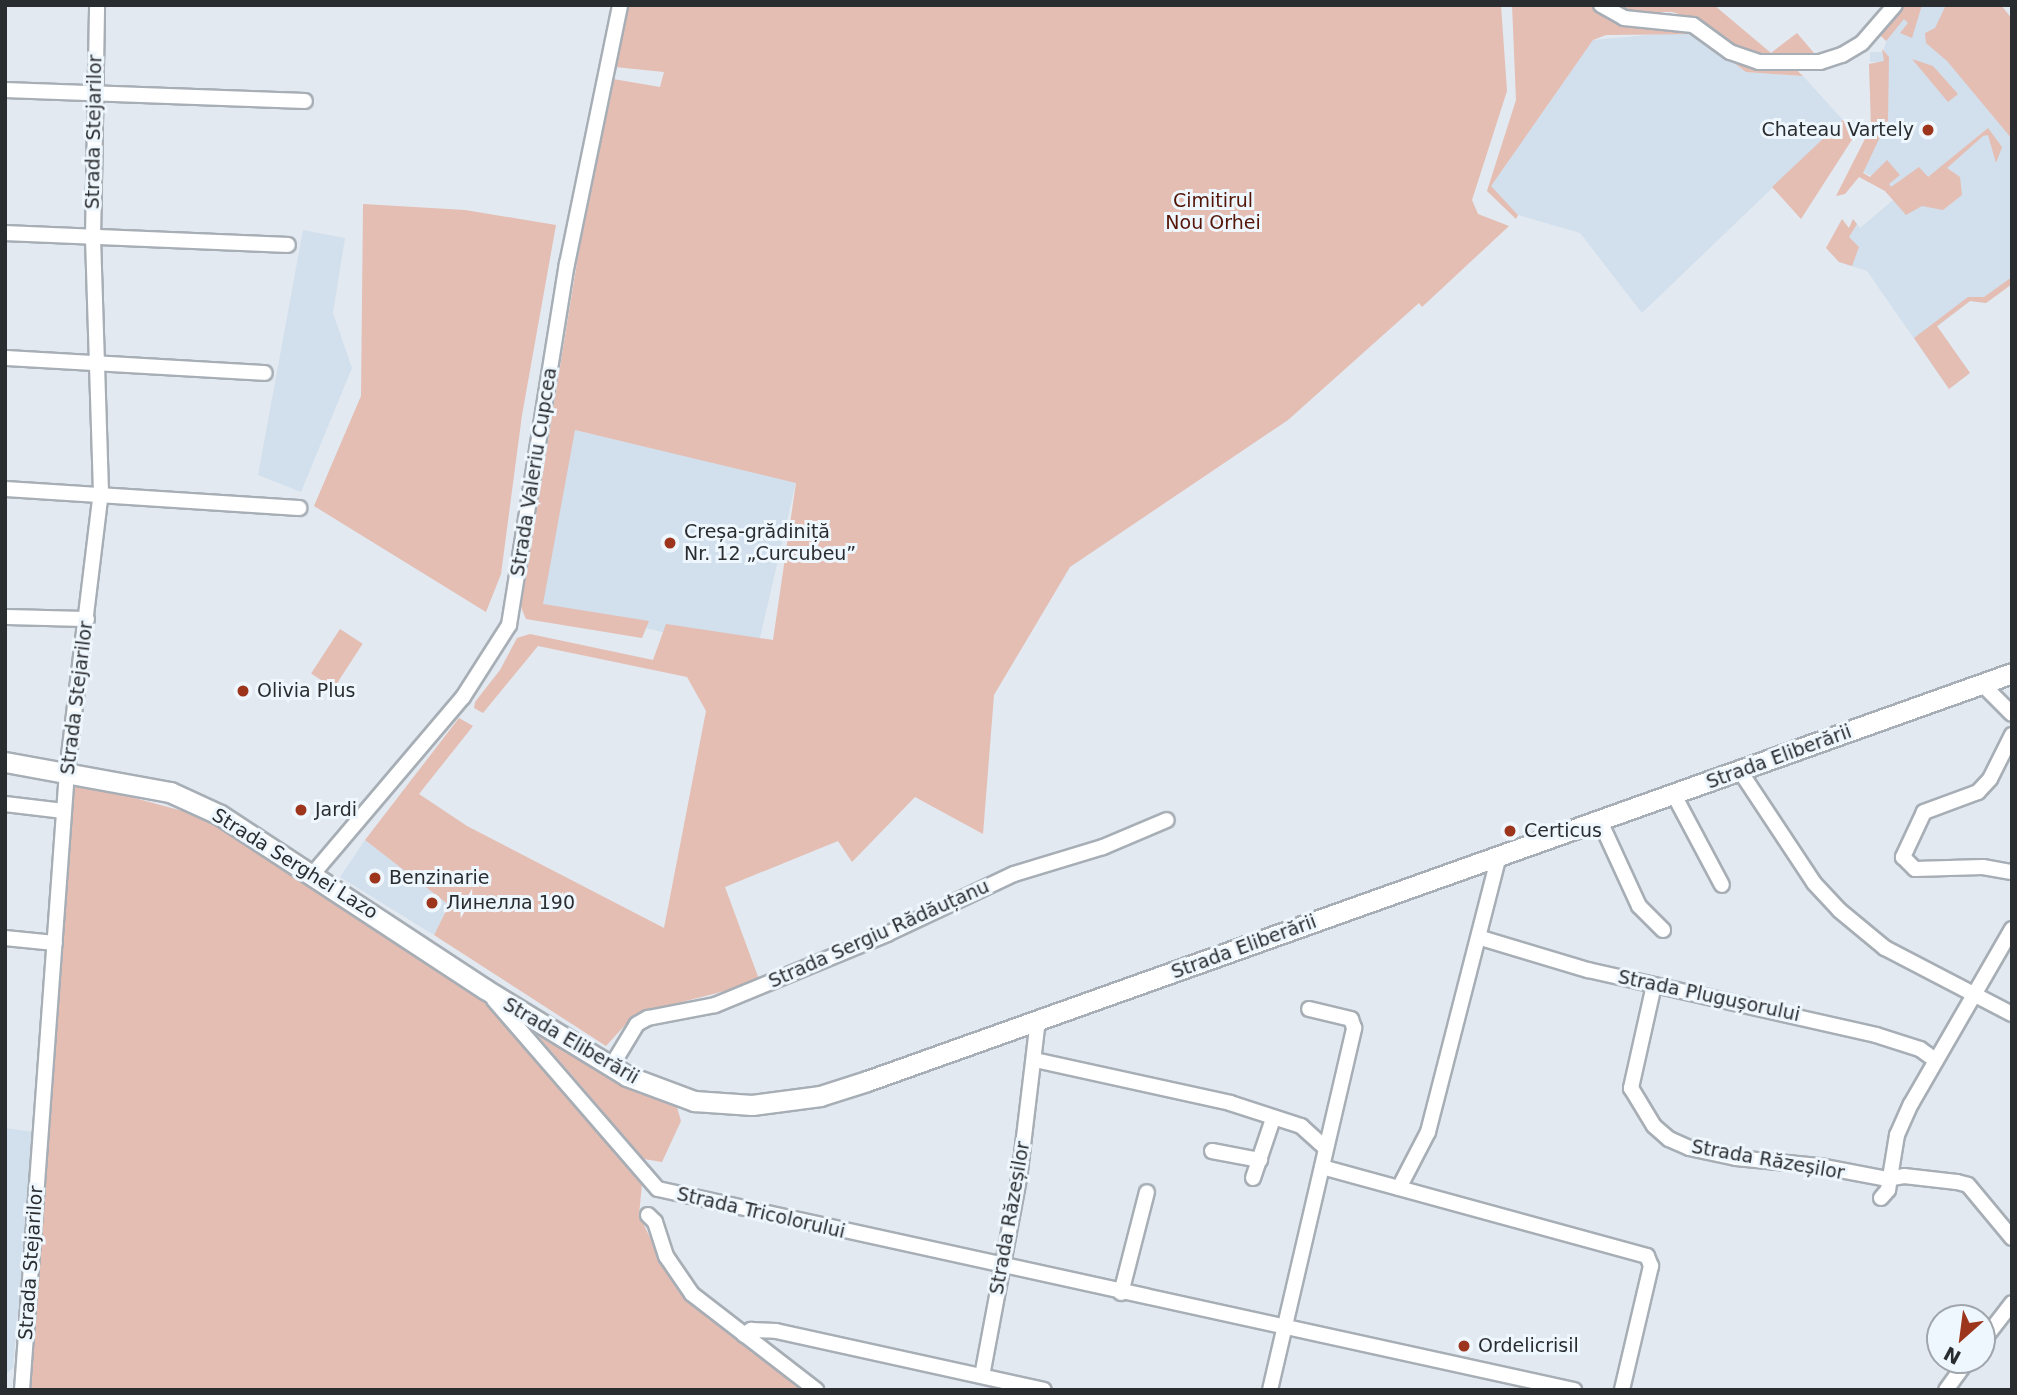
<!DOCTYPE html>
<html>
<head>
<meta charset="utf-8">
<style>
	body { margin:0 }
	#map { position:relative; width:2017px; height:1395px; overflow:hidden; background:#e2e9f0; font-family:"DejaVu Sans",sans-serif }
	div>[style] { position:absolute }
	.built>* { inset:0; background:#d2dfec; transform-origin:0 0 }
	.green>* { inset:0; background:#e4bdb3; transform-origin:0 0 }
	.roads { filter:drop-shadow(2px 0 #a7aeb5) drop-shadow(-2px 0 #a7aeb5) drop-shadow(0 2px #a7aeb5) drop-shadow(0 -2px #a7aeb5) }
	.street>* { height:14px; margin:-7px; padding:0 7px; transform-origin:7px; border-radius:7px; background:#fff }
	.secondary>* { height:19px; margin:-9.5px; padding:0 9.5px; transform-origin:9.5px; border-radius:9.5px; background:#fff }
	.dots>* { width:19px; height:19px; translate:-50% -50%; box-sizing:border-box; border:4px solid #eff7fe; border-radius:50% }
	span { translate:-50% -50%; white-space:nowrap; text-align:center; line-height:1.15; -webkit-text-stroke:6px #eff7fe; paint-order:stroke }
	.poi-label { font-size:19px; color:#2a2d30 }
	.right { translate:-100% -50%; text-align:right }
	.left { translate:0 -50%; text-align:left }
	.street-label { font-size:19px; color:#2a2d30 }
	.park-label { font-size:19px; color:#541507 }
	.frame { position:absolute; inset:0; border:7px solid #2a2d30; pointer-events:none }
	.north { position:absolute; left:1926px; top:1304px; width:70px; height:70px; box-sizing:border-box; background:#eff7fe; border:2px solid #a0a6ac; border-radius:50%; rotate:208deg; font-size:19px; font-weight:700; line-height:28px; text-align:center; color:#2a2d30 }
	.north::after { content:''; display:block; margin:auto; width:24px; height:32px; background:#9d351c; clip-path:polygon(50% 0,100% 100%,50% 72%,0 100%) }
</style>
</head>
<body>
<div id="map">
	<div class="built">
		<div style="clip-path:polygon(1915px 5px,2001px 5px,2012px 19px,2012px 284px,1986px 303px,1970px 301px,1937px 327px,1970px 373px,1949px 389px,1867px 271px,1839px 262px,1853px 219px,1860px 228px,1893px 200px,1874px 177px,1859px 170px,1881px 123px,1882px 62px,1870px 62px,1870px 52px,1883px 52px,1887px 39px)"></div>
		<div style="clip-path:polygon(1680px 32px,1696px 34px,1746px 72px,1803px 76px,1843px 120px,1642px 313px,1580px 233px,1518px 215px,1490px 187px,1593px 40px)"></div>
		<div style="clip-path:polygon(303px 230px,345px 238px,333px 313px,352px 368px,301px 492px,258px 475px)"></div>
		<div style="left:574px;top:430px;width:228px;height:177px;rotate:13deg"></div>
		<div style="clip-path:polygon(365px 840px,449px 905px,434px 935px,340px 877px)"></div>
		<div style="clip-path:polygon(5px 1128px,34px 1132px,13px 1368px,5px 1375px)"></div>
	</div>
	<div class="green">
		<div style="clip-path:polygon(627px 5px,1501px 5px,1507px 91px,1472px 200px,1478px 214px,1509px 226px,1422px 307px,1419px 303px,1288px 420px,1070px 567px,994px 695px,983px 834px,915px 797px,852px 862px,838px 841px,725px 887px,760px 982px,635px 1014px,606px 1046px,434px 935px,449px 905px,365px 840px,459px 718px,473px 726px,419px 794px,467px 826px,664px 928px,706px 711px,687px 677px,538px 646px,483px 713px,474px 708px,475px 702px,500px 670px,517px 638px,530px 634px,653px 660px,666px 624px,773px 640px,796px 483px,575px 430px,543px 604px,649px 621px,642px 638px,526px 619px,521px 607px,578px 256px,613px 79px,660px 87px,664px 72px,615px 67px)"></div>
		<div style="clip-path:polygon(1512px 5px,1592px 5px,1613px 22px,1696px 32px,1746px 66px,1793px 67px,1803px 76px,1746px 72px,1696px 34px,1606px 35px,1593px 40px,1491px 186px,1518px 215px,1516px 219px,1487px 191px,1516px 100px)"></div>
		<div style="clip-path:polygon(1614px 5px,1714px 5px,1771px 53px,1797px 33px,1814px 53px,1749px 54px,1689px 17px,1672px 12px,1632px 12px)"></div>
		<div style="clip-path:polygon(1905px 5px,1922px 5px,1912px 38px,1900px 33px,1908px 23px,1904px 19px,1886px 41px,1880px 35px)"></div>
		<div style="clip-path:polygon(1946px 5px,2001px 5px,2012px 19px,2012px 139px,1947px 61px,1926px 43px,1925px 33px,1935px 28px)"></div>
		<div style="clip-path:polygon(1882px 49px,1889px 57px,1888px 120px,1863px 173px,1870px 177px,1887px 160px,1900px 175px,1889px 184px,1891px 187px,1919px 167px,1928px 177px,1988px 128px,2002px 147px,1996px 163px,1988px 135px,1983px 136px,1947px 168px,1960px 177px,1962px 195px,1943px 210px,1922px 206px,1906px 215px,1885px 191px,1859px 177px,1845px 194px,1836px 196px,1871px 127px,1869px 64px,1884px 61px)"></div>
		<div style="clip-path:polygon(1912px 59px,1933px 66px,1958px 94px,1948px 102px)"></div>
		<div style="clip-path:polygon(1843px 120px,1855px 135px,1801px 219px,1772px 187px)"></div>
		<div style="clip-path:polygon(363px 204px,465px 210px,556px 225px,522px 415px,501px 574px,486px 612px,314px 506px,361px 396px)"></div>
		<div style="clip-path:polygon(1842px 219px,1849px 228px,1853px 219px,1857px 224px,1849px 237px,1859px 247px,1852px 266px,1839px 262px,1826px 248px)"></div>
		<div style="clip-path:polygon(2012px 277px,2012px 284px,1986px 303px,1970px 301px,1937px 326px,1970px 373px,1949px 389px,1914px 338px,1968px 297px,1984px 297px)"></div>
		<div style="left:340px;top:629px;width:27px;height:53px;rotate:33deg"></div>
		<div style="clip-path:polygon(79px 783px,201px 816px,478px 992px,642px 1184px,639px 1215px,662px 1262px,806px 1390px,29px 1390px,71px 789px)"></div>
		<div style="clip-path:polygon(532px 1029px,676px 1104px,681px 1121px,662px 1162px,644px 1159px)"></div>
	</div>
	<div class="roads">
		<div class="street">
			<div style="left:1601px;top:5px;width:26px;rotate:29deg"></div>
			<div style="left:1624px;top:18px;width:69px;rotate:5.8deg"></div>
			<div style="left:1693px;top:25px;width:46px;rotate:36.1deg"></div>
			<div style="left:1730px;top:52px;width:31px;rotate:19deg"></div>
			<div style="left:1759px;top:62px;width:61px"></div>
			<div style="left:1820px;top:62px;width:23px;rotate:-18deg"></div>
			<div style="left:1842px;top:55px;width:23px;rotate:-31deg"></div>
			<div style="left:1862px;top:43px;width:50px;rotate:-49deg"></div>
			<div style="left:5px;top:90px;width:300px;rotate:2.1deg"></div>
			<div style="left:5px;top:233px;width:283px;rotate:2.4deg"></div>
			<div style="left:5px;top:358px;width:260px;rotate:3.3deg"></div>
			<div style="left:5px;top:489px;width:295px;rotate:3.7deg"></div>
			<div style="left:5px;top:617px;width:82px;rotate:1.4deg"></div>
			<div style="left:1982px;top:684px;width:42px;rotate:45deg"></div>
			<div style="left:2012px;top:735px;width:49px;rotate:116.6deg"></div>
			<div style="left:1990px;top:779px;width:18px;rotate:133deg"></div>
			<div style="left:1978px;top:792px;width:58px;rotate:159.7deg"></div>
			<div style="left:1924px;top:812px;width:50px;rotate:115deg"></div>
			<div style="left:1903px;top:857px;width:17px;rotate:45deg"></div>
			<div style="left:1915px;top:869px;width:68px;rotate:-1.7deg"></div>
			<div style="left:1983px;top:867px;width:29px;rotate:10deg"></div>
			<div style="left:1740px;top:771px;width:134px;rotate:56.5deg"></div>
			<div style="left:1814px;top:883px;width:37px;rotate:47deg"></div>
			<div style="left:1839px;top:910px;width:60px;rotate:39.6deg"></div>
			<div style="left:1885px;top:948px;width:143px;rotate:27.5deg"></div>
			<div style="left:1673px;top:793px;width:104px;rotate:62deg"></div>
			<div style="left:5px;top:804px;width:59px;rotate:6.8deg"></div>
			<div style="left:1599px;top:819px;width:96px;rotate:65.3deg"></div>
			<div style="left:1639px;top:906px;width:34px;rotate:45deg"></div>
			<div style="left:312px;top:875px;width:233px;rotate:-49.7deg"></div>
			<div style="left:463px;top:697px;width:85px;rotate:-57.4deg"></div>
			<div style="left:509px;top:625px;width:366px;rotate:-80.9deg"></div>
			<div style="left:567px;top:264px;width:264px;rotate:-78.4deg"></div>
			<div style="left:5px;top:938px;width:50px;rotate:5.7deg"></div>
			<div style="left:1481px;top:938px;width:112px;rotate:16.7deg"></div>
			<div style="left:1588px;top:970px;width:295px;rotate:12.7deg"></div>
			<div style="left:1876px;top:1035px;width:46px;rotate:17.7deg"></div>
			<div style="left:1920px;top:1049px;width:17px;rotate:36deg"></div>
			<div style="left:1654px;top:985px;width:106px;rotate:102.6deg"></div>
			<div style="left:1631px;top:1088px;width:44px;rotate:58.8deg"></div>
			<div style="left:1654px;top:1126px;width:20px;rotate:41deg"></div>
			<div style="left:1669px;top:1139px;width:22px;rotate:24deg"></div>
			<div style="left:1689px;top:1148px;width:48px;rotate:12deg"></div>
			<div style="left:1736px;top:1158px;width:83px;rotate:5.5deg"></div>
			<div style="left:1819px;top:1166px;width:69px;rotate:10.8deg"></div>
			<div style="left:1887px;top:1179px;width:17px;rotate:-10deg"></div>
			<div style="left:1904px;top:1176px;width:53px;rotate:6.5deg"></div>
			<div style="left:1957px;top:1182px;width:11px;rotate:15deg"></div>
			<div style="left:1968px;top:1185px;width:69px;rotate:50.3deg"></div>
			<div style="left:494px;top:1000px;width:250px;rotate:49.1deg"></div>
			<div style="left:658px;top:1189px;width:938px;rotate:12.38deg"></div>
			<div style="left:1035px;top:1060px;width:200px;rotate:12.4deg"></div>
			<div style="left:1230px;top:1103px;width:75px;rotate:17.9deg"></div>
			<div style="left:1301px;top:1126px;width:31px;rotate:42deg"></div>
			<div style="left:611px;top:1067px;width:50px;rotate:-58.8deg"></div>
			<div style="left:637px;top:1024px;width:13px;rotate:-29deg"></div>
			<div style="left:648px;top:1018px;width:68px;rotate:-11deg"></div>
			<div style="left:715px;top:1005px;width:186px;rotate:-22.4deg"></div>
			<div style="left:887px;top:934px;width:140px;rotate:-25.3deg"></div>
			<div style="left:1014px;top:874px;width:93px;rotate:-16.9deg"></div>
			<div style="left:1103px;top:847px;width:69px;rotate:-22.9deg"></div>
			<div style="left:1212px;top:1151px;width:49px;rotate:10.6deg"></div>
			<div style="left:1322px;top:1167px;width:337px;rotate:15.3deg"></div>
			<div style="left:1647px;top:1256px;width:11px;rotate:68deg"></div>
			<div style="left:1651px;top:1266px;width:127px;rotate:103.2deg"></div>
			<div style="left:1253px;top:1178px;width:62px;rotate:-71.3deg"></div>
			<div style="left:1399px;top:1188px;width:63px;rotate:-62.6deg"></div>
			<div style="left:1428px;top:1132px;width:285px;rotate:-75.6deg"></div>
			<div style="left:1881px;top:1198px;width:11px;rotate:-49deg"></div>
			<div style="left:1888px;top:1190px;width:56px;rotate:-80.7deg"></div>
			<div style="left:1897px;top:1135px;width:34px;rotate:-66deg"></div>
			<div style="left:1911px;top:1104px;width:202px;rotate:-60deg"></div>
			<div style="left:648px;top:1215px;width:10px;rotate:45deg"></div>
			<div style="left:655px;top:1222px;width:36px;rotate:72deg"></div>
			<div style="left:666px;top:1256px;width:46px;rotate:55.6deg"></div>
			<div style="left:692px;top:1294px;width:157px;rotate:37.7deg"></div>
			<div style="left:1121px;top:1293px;width:104px;rotate:-75.6deg"></div>
			<div style="left:744px;top:1335px;width:9px;rotate:-36deg"></div>
			<div style="left:751px;top:1330px;width:25px;rotate:2deg"></div>
			<div style="left:776px;top:1331px;width:274px;rotate:12.4deg"></div>
			<div style="left:1982px;top:1342px;width:49px;rotate:-52.4deg"></div>
			<div style="left:982px;top:1376px;width:200px;rotate:-79.4deg"></div>
			<div style="left:1019px;top:1179px;width:160px;rotate:-83.2deg"></div>
			<div style="left:22px;top:1390px;width:620px;rotate:-85.84deg"></div>
			<div style="left:67px;top:772px;width:282px;rotate:-83.1deg"></div>
			<div style="left:101px;top:492px;width:253px;rotate:-91.8deg"></div>
			<div style="left:93px;top:239px;width:234px;rotate:-89deg"></div>
			<div style="left:1270px;top:1390px;width:372px;rotate:-76.9deg"></div>
			<div style="left:1354px;top:1028px;width:9px;rotate:-108deg"></div>
			<div style="left:1351px;top:1019px;width:43px;rotate:-166.6deg"></div>
			<div style="left:1946px;top:1390px;width:37px;rotate:-54deg"></div>
		</div>
		<div class="secondary">
			<div style="left:5px;top:762px;width:168px;rotate:10.3deg"></div>
			<div style="left:170px;top:792px;width:55px;rotate:24.7deg"></div>
			<div style="left:220px;top:815px;width:317px;rotate:33.3deg"></div>
			<div style="left:485px;top:989px;width:167px;rotate:31.5deg"></div>
			<div style="left:627px;top:1076px;width:72px;rotate:20.5deg"></div>
			<div style="left:694px;top:1101px;width:58px;rotate:3.9deg"></div>
			<div style="left:752px;top:1105px;width:69px;rotate:-7.5deg"></div>
			<div style="left:820px;top:1096px;width:49px;rotate:-17.7deg"></div>
			<div style="left:867px;top:1081px;width:1216px;rotate:-19.61deg"></div>
		</div>
	</div>
	<div class="dots">
		<div style="left:1928px;top:130px;background:#9d351c"></div>
		<div style="left:670px;top:543px;background:#9d351c"></div>
		<div style="left:243px;top:691px;background:#9d351c"></div>
		<div style="left:301px;top:810px;background:#9d351c"></div>
		<div style="left:1510px;top:831px;background:#9d351c"></div>
		<div style="left:375px;top:878px;background:#9d351c"></div>
		<div style="left:432px;top:903px;background:#9d351c"></div>
		<div style="left:1464px;top:1346px;background:#9d351c"></div>
	</div>
	<div class="poi-label">
		<span class="right" style="left:1914px;top:130px">Chateau Vartely</span>
		<span class="left" style="left:684px;top:543px">Creșa-grădiniță<br>Nr. 12 „Curcubeu”</span>
		<span class="left" style="left:257px;top:691px">Olivia Plus</span>
		<span class="left" style="left:315px;top:810px">Jardi</span>
		<span class="left" style="left:1524px;top:831px">Certicus</span>
		<span class="left" style="left:389px;top:878px">Benzinarie</span>
		<span class="left" style="left:446px;top:903px">Линелла 190</span>
		<span class="left" style="left:1478px;top:1346px">Ordelicrisil</span>
	</div>
	<div class="street-label">
		<span style="left:94px;top:132px;rotate:-89deg">Strada Stejarilor</span>
		<span style="left:534px;top:472px;rotate:-81deg">Strada Valeriu Cupcea</span>
		<span style="left:77px;top:698px;rotate:-83deg">Strada Stejarilor</span>
		<span style="left:1779px;top:757px;rotate:-20deg">Strada Eliberării</span>
		<span style="left:295px;top:864px;rotate:32deg">Strada Serghei Lazo</span>
		<span style="left:879px;top:934px;rotate:-24deg">Strada Sergiu Rădăuțanu</span>
		<span style="left:1244px;top:947px;rotate:-20deg">Strada Eliberării</span>
		<span style="left:1709px;top:996px;rotate:12deg">Strada Plugușorului</span>
		<span style="left:571px;top:1041px;rotate:30deg">Strada Eliberării</span>
		<span style="left:1768px;top:1160px;rotate:10deg">Strada Răzeșilor</span>
		<span style="left:761px;top:1213px;rotate:13deg">Strada Tricolorului</span>
		<span style="left:1010px;top:1218px;rotate:-80deg">Strada Răzeșilor</span>
		<span style="left:31px;top:1263px;rotate:-86deg">Strada Stejarilor</span>
	</div>
	<div class="park-label">
		<span style="left:1213px;top:212px">Cimitirul<br>Nou Orhei</span>
	</div>
	<div class="frame"></div>
	<div class="north">N</div>
</div>
</body>
</html>
